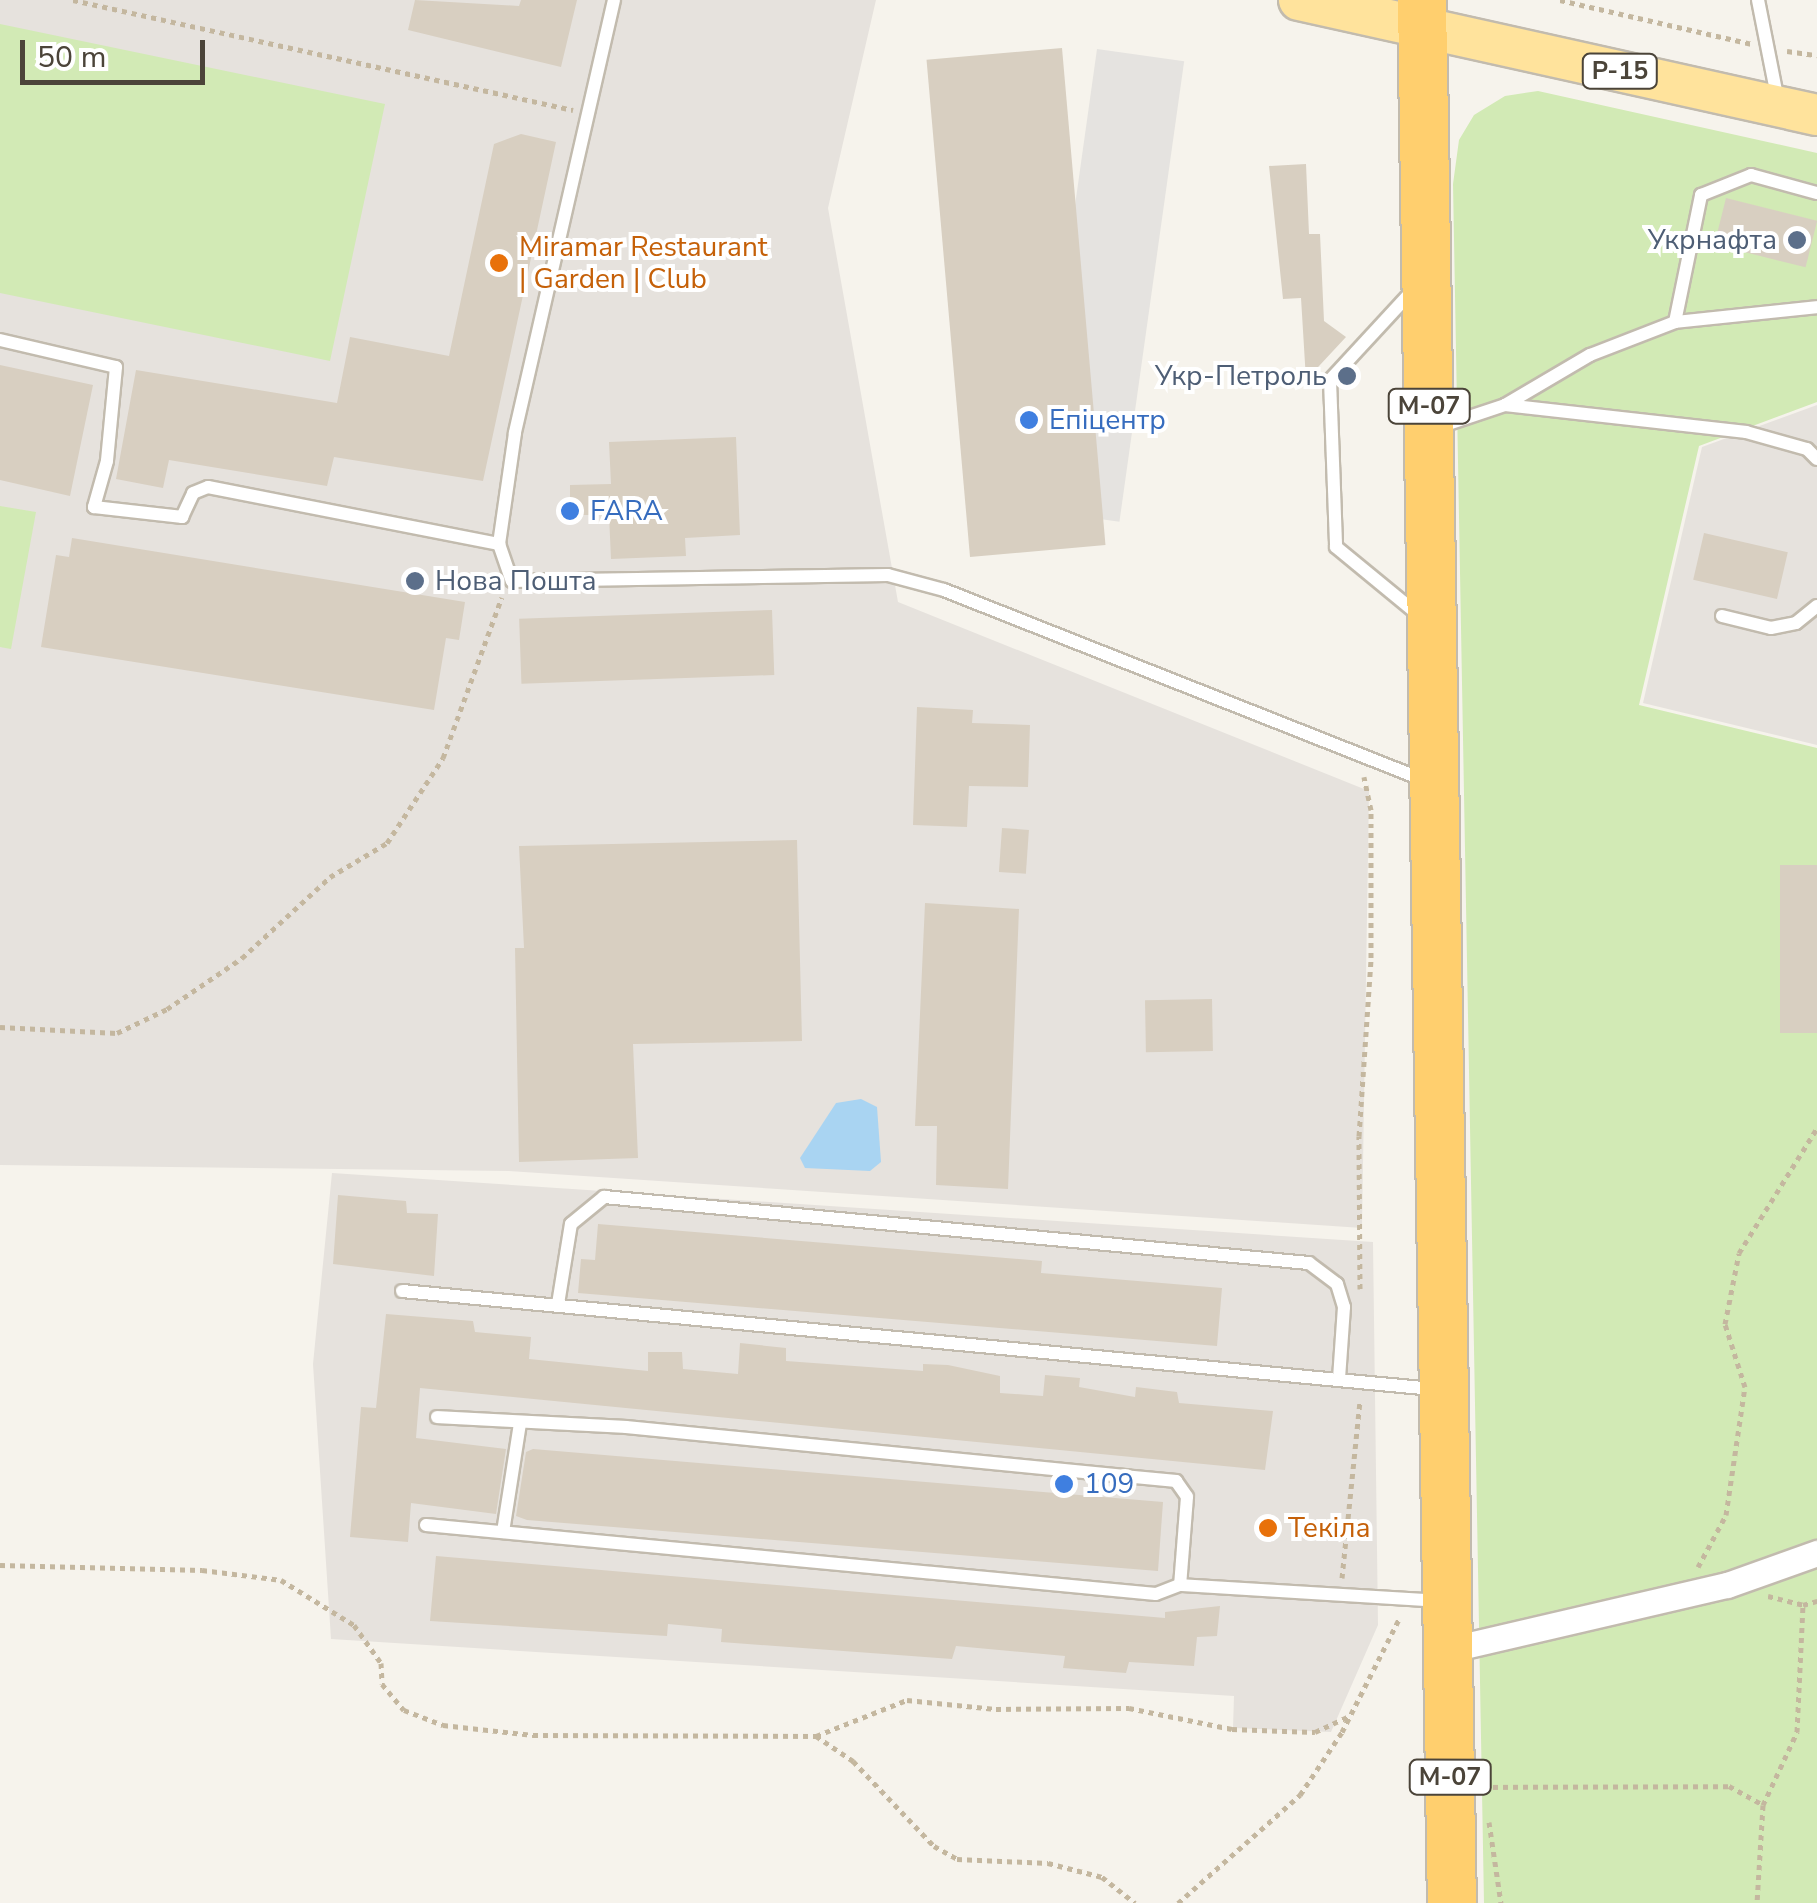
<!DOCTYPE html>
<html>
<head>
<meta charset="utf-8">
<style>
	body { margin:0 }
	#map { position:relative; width:1817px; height:1903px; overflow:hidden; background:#f6f3ec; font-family:"Nunito Sans",sans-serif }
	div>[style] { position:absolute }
	.industrial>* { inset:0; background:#e6e2dd }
	.green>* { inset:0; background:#d2eab5 }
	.parking>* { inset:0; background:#e5e3e0; transform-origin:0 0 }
	.water>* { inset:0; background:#a9d4f2 }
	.building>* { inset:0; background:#d8cfc1; transform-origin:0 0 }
	.path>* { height:5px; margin-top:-2.5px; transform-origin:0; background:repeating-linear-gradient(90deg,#c4b79f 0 5px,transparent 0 10px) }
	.roads { filter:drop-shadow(2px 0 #c2bbae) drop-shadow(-2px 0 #c2bbae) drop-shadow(0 2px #c2bbae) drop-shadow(0 -2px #c2bbae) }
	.lane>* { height:12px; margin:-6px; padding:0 6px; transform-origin:6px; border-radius:6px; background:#fff }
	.street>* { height:25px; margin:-12.5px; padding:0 12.5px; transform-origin:12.5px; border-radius:12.5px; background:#fff }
	.primary>* { height:40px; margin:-20px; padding:0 20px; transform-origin:20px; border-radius:20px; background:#ffe39c }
	.highway>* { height:48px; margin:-24px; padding:0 24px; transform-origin:24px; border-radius:24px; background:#ffcf6e }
	.dots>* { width:28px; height:28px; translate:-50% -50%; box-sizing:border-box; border:5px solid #fff; border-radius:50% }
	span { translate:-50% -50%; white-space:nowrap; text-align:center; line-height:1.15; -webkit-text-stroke:8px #fff; paint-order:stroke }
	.shield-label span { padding:2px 8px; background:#fff; border:2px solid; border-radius:8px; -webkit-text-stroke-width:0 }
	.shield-label { font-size:25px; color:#4b4439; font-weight:700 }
	.service-label { font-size:28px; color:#4e5e75 }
	.right { translate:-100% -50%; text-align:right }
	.left { translate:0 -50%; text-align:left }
	.food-label { font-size:28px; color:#c56008 }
	.shop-label { font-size:28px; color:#366cbe }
	.scale { position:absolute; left:20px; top:40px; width:185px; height:45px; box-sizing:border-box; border:5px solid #4b4439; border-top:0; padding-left:12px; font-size:30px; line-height:35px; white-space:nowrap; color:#4b4439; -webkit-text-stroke:8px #fff; paint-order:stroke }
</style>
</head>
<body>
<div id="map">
	<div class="industrial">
		<div style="clip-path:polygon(0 0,876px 0,828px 208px,898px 602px,1369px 791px,1362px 1228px,509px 1171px,0 1165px)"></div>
		<div style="clip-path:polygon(1817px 405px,1817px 745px,1643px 703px,1702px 447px)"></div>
		<div style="clip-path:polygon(332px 1173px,1373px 1242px,1378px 1625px,1331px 1732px,1233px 1728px,1234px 1696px,331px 1639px,313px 1364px)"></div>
	</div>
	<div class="green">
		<div style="clip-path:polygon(0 24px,385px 104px,330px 361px,0 293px)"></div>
		<div style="clip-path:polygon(1538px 91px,1817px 153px,1817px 402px,1699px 446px,1639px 705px,1817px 748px,1817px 1903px,1484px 1903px,1453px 184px,1459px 140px,1474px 115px,1505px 96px)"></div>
		<div style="clip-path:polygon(0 506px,36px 512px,11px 649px,0 647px)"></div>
	</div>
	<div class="parking">
		<div style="left:1097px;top:49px;width:88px;height:465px;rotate:8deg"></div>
	</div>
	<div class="water">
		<div style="clip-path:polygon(861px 1099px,877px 1107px,881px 1162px,870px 1171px,805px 1168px,800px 1158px,836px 1103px)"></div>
	</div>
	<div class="building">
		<div style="clip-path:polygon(415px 0,519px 6px,521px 0,577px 0,561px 67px,408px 30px)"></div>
		<div style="left:1062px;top:48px;width:499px;height:136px;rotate:85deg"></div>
		<div style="clip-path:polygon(521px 134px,556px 142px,483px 481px,334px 457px,327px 486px,169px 460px,163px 488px,116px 479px,136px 370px,337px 403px,350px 337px,449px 356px,494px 144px)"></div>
		<div style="clip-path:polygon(1306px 164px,1309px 234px,1320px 234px,1324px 321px,1346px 337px,1306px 380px,1301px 298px,1283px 299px,1269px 166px)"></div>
		<div style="left:1726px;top:198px;width:94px;height:48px;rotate:14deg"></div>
		<div style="clip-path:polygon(0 365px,93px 385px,70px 496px,0 480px)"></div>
		<div style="clip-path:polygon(736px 437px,740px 535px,685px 538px,686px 556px,611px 559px,609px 515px,570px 515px,570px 485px,611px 484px,609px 442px)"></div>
		<div style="left:1704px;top:533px;width:86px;height:48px;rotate:13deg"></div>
		<div style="clip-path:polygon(72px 538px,465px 602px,459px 640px,446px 638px,434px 710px,41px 647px,56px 555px,69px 557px)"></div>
		<div style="left:772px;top:610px;width:65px;height:253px;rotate:88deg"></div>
		<div style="clip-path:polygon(917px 707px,973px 710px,972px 723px,1030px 725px,1028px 787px,969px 786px,967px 827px,913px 825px)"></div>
		<div style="left:1002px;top:828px;width:27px;height:44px;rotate:4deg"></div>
		<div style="clip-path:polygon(797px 840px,802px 1041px,633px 1044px,638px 1158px,519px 1162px,515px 948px,524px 948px,519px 846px)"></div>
		<div style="left:1780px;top:865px;width:37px;height:168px"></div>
		<div style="clip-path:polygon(925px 903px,1019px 909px,1008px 1189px,936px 1185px,937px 1126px,915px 1126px)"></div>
		<div style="left:1212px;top:999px;width:52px;height:67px;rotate:89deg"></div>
		<div style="clip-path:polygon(338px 1195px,406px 1201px,407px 1213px,438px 1214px,434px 1276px,333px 1264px)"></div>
		<div style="clip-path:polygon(598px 1224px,1042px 1261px,1041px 1273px,1222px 1288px,1217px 1346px,578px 1293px,581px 1259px,595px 1260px)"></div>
		<div style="clip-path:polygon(386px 1314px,473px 1321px,475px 1332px,531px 1337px,529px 1359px,648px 1371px,648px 1352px,682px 1352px,683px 1369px,738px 1374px,740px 1343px,786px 1348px,786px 1361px,923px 1371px,923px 1364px,948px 1365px,1000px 1376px,1000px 1393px,1043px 1396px,1045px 1375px,1080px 1378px,1079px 1387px,1135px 1397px,1136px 1387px,1177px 1392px,1179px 1403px,1273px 1411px,1265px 1470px,420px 1388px,416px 1438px,506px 1449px,496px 1514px,411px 1503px,408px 1542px,350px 1537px,361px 1407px,376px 1408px)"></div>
		<div style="clip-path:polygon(533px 1449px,1163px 1502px,1158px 1571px,527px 1520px,516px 1516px,526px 1452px)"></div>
		<div style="clip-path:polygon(436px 1556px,1165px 1618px,1165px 1612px,1220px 1606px,1217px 1636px,1197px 1637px,1194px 1666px,1129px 1662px,1126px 1673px,1063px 1668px,1065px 1656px,956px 1646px,952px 1659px,721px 1642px,722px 1629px,668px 1624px,667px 1636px,430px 1621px)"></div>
	</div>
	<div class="path">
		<div style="left:73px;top:0;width:512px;rotate:12.41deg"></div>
		<div style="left:1560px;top:0;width:197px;rotate:12.9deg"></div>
		<div style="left:1787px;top:51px;width:30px;rotate:8deg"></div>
		<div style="left:0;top:1027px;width:117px;rotate:2.9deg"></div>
		<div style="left:117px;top:1033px;width:55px;rotate:-25.6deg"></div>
		<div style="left:167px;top:1009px;width:91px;rotate:-34.2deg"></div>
		<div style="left:242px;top:958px;width:120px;rotate:-42.6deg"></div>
		<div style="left:330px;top:877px;width:66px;rotate:-30.8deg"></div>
		<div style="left:387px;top:843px;width:102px;rotate:-56.6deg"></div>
		<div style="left:443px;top:758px;width:171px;rotate:-69.9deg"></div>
		<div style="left:1360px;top:1289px;width:153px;rotate:-90.4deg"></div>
		<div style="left:1359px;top:1136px;width:178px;rotate:-86.1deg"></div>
		<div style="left:1371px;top:958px;width:148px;rotate:-90deg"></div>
		<div style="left:1371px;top:810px;width:34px;rotate:-102deg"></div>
		<div style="left:0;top:1565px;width:202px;rotate:1.4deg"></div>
		<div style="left:202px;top:1570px;width:80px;rotate:7.2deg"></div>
		<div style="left:281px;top:1580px;width:86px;rotate:31.7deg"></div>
		<div style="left:354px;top:1625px;width:47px;rotate:54.6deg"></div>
		<div style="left:381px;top:1663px;width:21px;rotate:87deg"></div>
		<div style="left:382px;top:1684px;width:34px;rotate:50deg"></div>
		<div style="left:404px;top:1710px;width:42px;rotate:21deg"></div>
		<div style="left:443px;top:1725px;width:91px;rotate:6.3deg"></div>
		<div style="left:533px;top:1735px;width:283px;rotate:0.2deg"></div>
		<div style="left:816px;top:1736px;width:45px;rotate:34deg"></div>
		<div style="left:853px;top:1761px;width:117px;rotate:46.4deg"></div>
		<div style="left:934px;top:1846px;width:26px;rotate:29deg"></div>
		<div style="left:957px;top:1859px;width:91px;rotate:2.5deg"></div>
		<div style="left:1048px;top:1863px;width:56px;rotate:14.5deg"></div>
		<div style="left:1102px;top:1877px;width:42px;rotate:38.2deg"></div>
		<div style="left:1698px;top:1567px;width:59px;rotate:-61.7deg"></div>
		<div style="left:1726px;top:1515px;width:129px;rotate:-81.6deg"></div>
		<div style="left:1745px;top:1387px;width:66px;rotate:-107.6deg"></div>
		<div style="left:1725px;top:1324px;width:72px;rotate:-78.8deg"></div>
		<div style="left:1739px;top:1253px;width:147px;rotate:-58deg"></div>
		<div style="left:1342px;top:1578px;width:179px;rotate:-84.2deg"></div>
		<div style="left:1768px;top:1596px;width:36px;rotate:14deg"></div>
		<div style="left:1803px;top:1605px;width:15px;rotate:-16deg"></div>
		<div style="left:816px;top:1736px;width:98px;rotate:-21.6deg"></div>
		<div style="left:907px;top:1700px;width:89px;rotate:5.8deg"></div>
		<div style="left:996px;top:1709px;width:133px;rotate:-0.4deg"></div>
		<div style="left:1129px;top:1708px;width:105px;rotate:11.5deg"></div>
		<div style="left:1232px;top:1729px;width:83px;rotate:2.1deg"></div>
		<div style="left:1315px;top:1732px;width:38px;rotate:-25deg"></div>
		<div style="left:1483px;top:1787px;width:246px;rotate:-0.2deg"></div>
		<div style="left:1729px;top:1786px;width:39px;rotate:29deg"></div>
		<div style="left:1763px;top:1805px;width:98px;rotate:93.5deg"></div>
		<div style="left:1763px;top:1805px;width:81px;rotate:-65deg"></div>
		<div style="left:1797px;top:1732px;width:127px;rotate:-87.3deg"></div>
		<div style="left:1489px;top:1822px;width:82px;rotate:81.6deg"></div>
		<div style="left:1178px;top:1903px;width:163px;rotate:-41.5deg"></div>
		<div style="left:1300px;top:1795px;width:76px;rotate:-56.3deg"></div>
		<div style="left:1342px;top:1732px;width:129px;rotate:-63.2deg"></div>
	</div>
	<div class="roads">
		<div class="lane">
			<div style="left:614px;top:0;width:444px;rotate:102.9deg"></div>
			<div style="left:515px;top:433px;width:112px;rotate:98.2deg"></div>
			<div style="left:499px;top:544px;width:39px;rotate:71deg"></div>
			<div style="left:512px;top:581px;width:376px;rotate:-0.9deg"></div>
			<div style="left:888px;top:575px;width:58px;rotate:15deg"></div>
			<div style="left:944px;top:590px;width:516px;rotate:21.6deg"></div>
			<div style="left:1758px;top:0;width:103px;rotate:78.8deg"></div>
			<div style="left:1414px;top:289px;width:124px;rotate:132.7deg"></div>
			<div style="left:1330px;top:380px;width:167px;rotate:87.9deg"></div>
			<div style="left:1336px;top:547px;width:109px;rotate:39.4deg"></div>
			<div style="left:1675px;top:322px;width:130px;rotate:-78.4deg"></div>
			<div style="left:1701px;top:195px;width:54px;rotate:-21.8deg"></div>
			<div style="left:1751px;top:175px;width:68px;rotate:15.3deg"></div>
			<div style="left:0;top:340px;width:119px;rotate:13.1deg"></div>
			<div style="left:116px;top:367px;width:94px;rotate:95.5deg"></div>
			<div style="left:107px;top:461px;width:48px;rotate:105.8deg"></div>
			<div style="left:94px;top:507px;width:89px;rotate:6.5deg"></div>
			<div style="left:182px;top:517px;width:26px;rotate:-65deg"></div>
			<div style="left:193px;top:493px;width:16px;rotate:-22deg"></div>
			<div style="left:208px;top:487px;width:297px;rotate:11.1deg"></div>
			<div style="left:1505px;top:405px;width:243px;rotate:6.4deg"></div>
			<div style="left:1746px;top:432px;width:63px;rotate:15.6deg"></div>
			<div style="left:1807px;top:449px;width:14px;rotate:45deg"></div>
			<div style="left:1439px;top:427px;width:70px;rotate:-18.4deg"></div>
			<div style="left:1505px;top:405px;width:99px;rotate:-30.5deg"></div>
			<div style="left:1590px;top:355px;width:91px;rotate:-21.2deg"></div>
			<div style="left:1675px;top:322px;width:143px;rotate:-6deg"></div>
			<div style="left:1722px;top:616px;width:50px;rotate:13.8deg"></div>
			<div style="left:1771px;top:628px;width:25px;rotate:-11deg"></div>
			<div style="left:1796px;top:623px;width:27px;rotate:-39deg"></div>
			<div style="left:402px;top:1291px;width:1036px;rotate:5.43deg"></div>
			<div style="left:558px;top:1304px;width:81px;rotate:-80.8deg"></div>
			<div style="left:571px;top:1224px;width:43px;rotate:-39.3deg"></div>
			<div style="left:604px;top:1197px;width:708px;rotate:5.35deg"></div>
			<div style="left:1309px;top:1263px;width:35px;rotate:37deg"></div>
			<div style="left:1337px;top:1284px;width:24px;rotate:73deg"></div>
			<div style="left:1344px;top:1307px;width:72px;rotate:94deg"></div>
			<div style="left:437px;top:1417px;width:189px;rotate:3deg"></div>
			<div style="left:626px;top:1427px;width:553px;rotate:5.61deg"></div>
			<div style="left:1176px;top:1481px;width:19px;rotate:55deg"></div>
			<div style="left:1187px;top:1497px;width:88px;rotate:94.5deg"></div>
			<div style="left:426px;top:1525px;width:733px;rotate:5.4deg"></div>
			<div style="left:1156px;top:1594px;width:26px;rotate:-21deg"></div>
			<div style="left:1180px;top:1585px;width:260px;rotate:3.5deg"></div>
			<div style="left:503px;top:1532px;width:110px;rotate:-81.1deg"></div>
		</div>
		<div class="street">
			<div style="left:1447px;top:1650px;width:287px;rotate:-13.1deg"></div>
			<div style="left:1727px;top:1585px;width:96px;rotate:-19.6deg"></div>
		</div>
		<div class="primary">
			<div style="left:1299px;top:0;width:531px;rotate:12.52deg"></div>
		</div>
		<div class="highway">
			<div style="left:1422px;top:0;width:1903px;rotate:89.1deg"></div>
		</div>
	</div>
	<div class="dots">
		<div style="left:1797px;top:240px;background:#5c6f8a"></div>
		<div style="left:499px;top:263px;background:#e8710a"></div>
		<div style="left:1347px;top:376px;background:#5c6f8a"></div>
		<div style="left:1029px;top:420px;background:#3f7fe0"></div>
		<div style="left:570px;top:511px;background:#3f7fe0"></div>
		<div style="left:415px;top:581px;background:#5c6f8a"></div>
		<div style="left:1064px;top:1484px;background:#3f7fe0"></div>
		<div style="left:1268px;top:1528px;background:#e8710a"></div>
	</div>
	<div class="shield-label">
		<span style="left:1620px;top:71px">Р-15</span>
		<span style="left:1429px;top:406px">М-07</span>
		<span style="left:1450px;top:1777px">М-07</span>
	</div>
	<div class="service-label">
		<span class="right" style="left:1777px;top:240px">Укрнафта</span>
		<span class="right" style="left:1327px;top:376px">Укр-Петроль</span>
		<span class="left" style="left:435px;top:581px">Нова Пошта</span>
	</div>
	<div class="food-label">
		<span class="left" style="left:519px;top:263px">Miramar Restaurant<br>| Garden | Club</span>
		<span class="left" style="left:1288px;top:1528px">Текіла</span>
	</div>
	<div class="shop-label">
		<span class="left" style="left:1049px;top:420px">Епіцентр</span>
		<span class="left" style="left:590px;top:511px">FARA</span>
		<span class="left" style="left:1084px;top:1484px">109</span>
	</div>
	<div class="scale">50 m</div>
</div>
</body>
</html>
